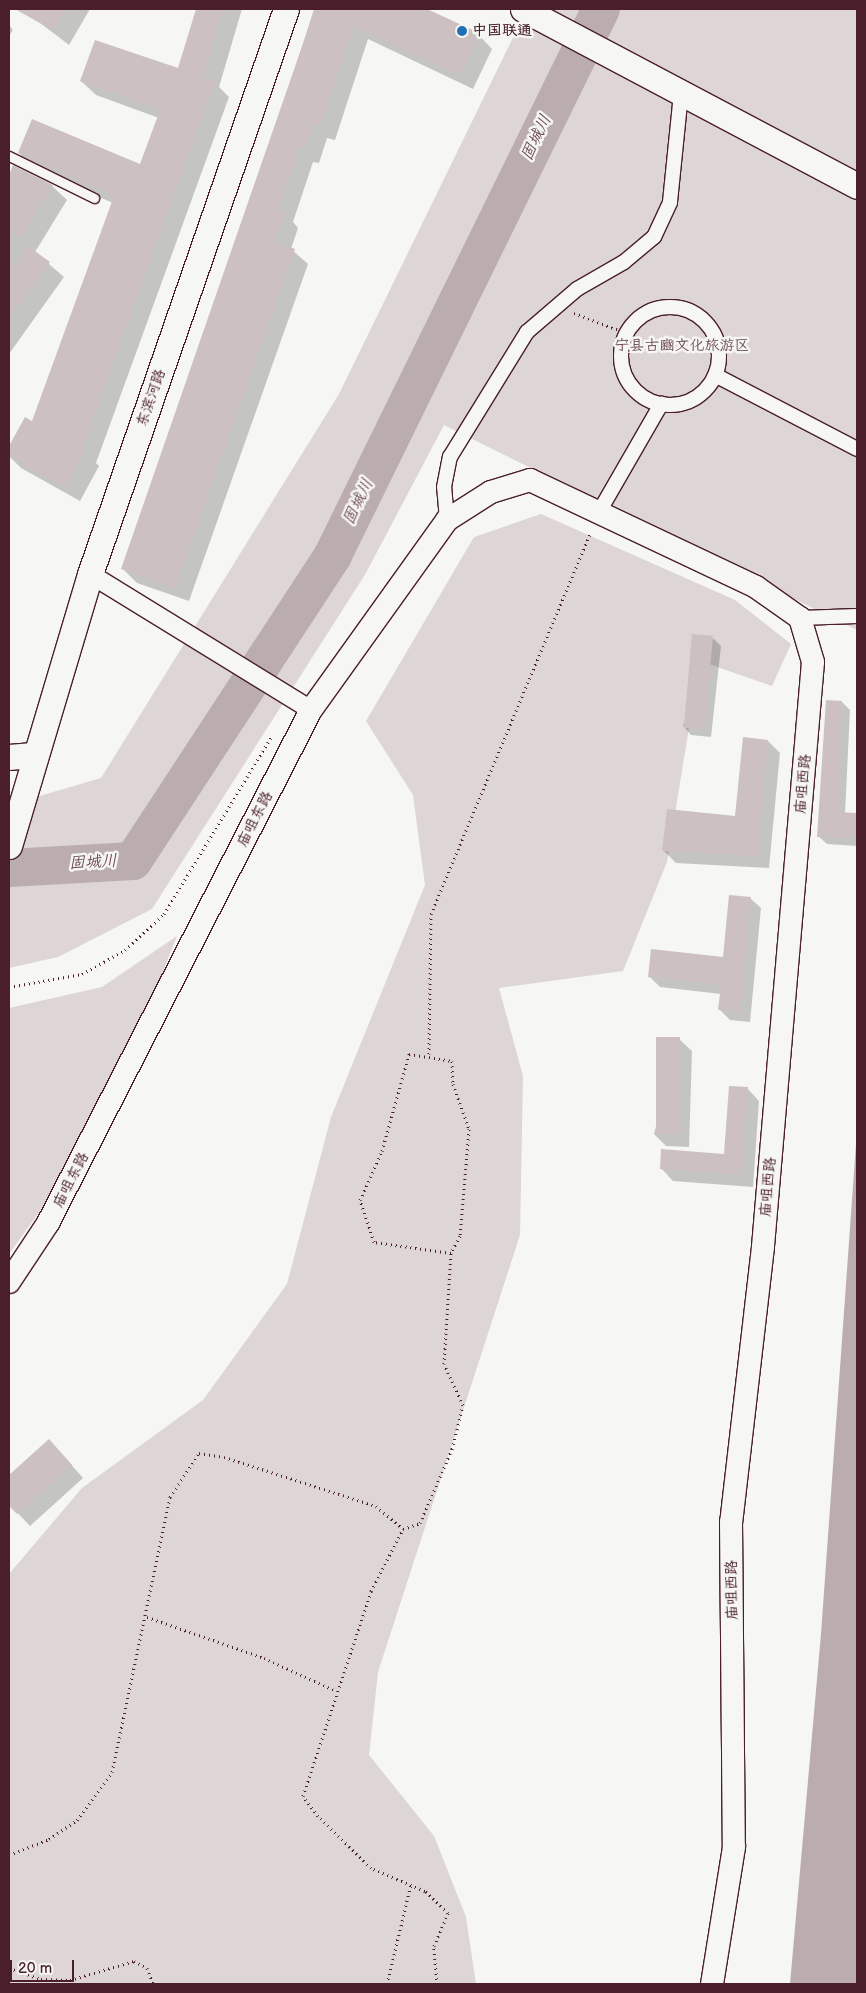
<!DOCTYPE html>
<html>
<head>
<meta charset="utf-8">
<style>
	body { margin:0 }
	#map { position:relative; width:866px; height:1993px; overflow:hidden; background:#f6f6f2; font-family:"Balsamiq Sans","LXGW WenKai TC",sans-serif }
	div>[style] { position:absolute }
	.green>* { inset:0; background:#ddd6d5 }
	.water>* { inset:0; background:#bbadae }
	.shadow>* { inset:0; background:#0003 }
	.river>* { height:38px; margin:-19px; padding:0 19px; transform-origin:19px; border-radius:19px; background:#bbadae }
	.building>* { inset:0; background:#ccc1c0; transform-origin:0 0 }
	.path>* { height:3px; margin-top:-1.5px; transform-origin:0; background:repeating-linear-gradient(90deg,#4a1f2b 0 1px,transparent 0 5px) }
	.roads { filter:drop-shadow(1px 0 #4a1f2b) drop-shadow(-1px 0 #4a1f2b) drop-shadow(0 1px #4a1f2b) drop-shadow(0 -1px #4a1f2b) }
	.service>* { height:9px; margin:-4.5px; padding:0 4.5px; transform-origin:4.5px; border-radius:4.5px; background:#f6f6f2 }
	.pedestrian>* { height:14px; margin:-7px; padding:0 7px; transform-origin:7px; border-radius:7px; background:#f6f6f2 }
	.pedestrian>.ring { margin:-7px; padding:0; box-sizing:content-box; background:none; border:14px solid #f6f6f2; border-radius:50% }
	.minor>* { height:18px; margin:-9px; padding:0 9px; transform-origin:9px; border-radius:9px; background:#f6f6f2 }
	.tertiary>* { height:22px; margin:-11px; padding:0 11px; transform-origin:11px; border-radius:11px; background:#f6f6f2 }
	.secondary>* { height:25px; margin:-12.5px; padding:0 12.5px; transform-origin:12.5px; border-radius:12.5px; background:#f6f6f2 }
	.dots>* { width:14px; height:14px; translate:-50% -50%; box-sizing:border-box; border:2px solid #f6f6f2; border-radius:50% }
	span { translate:-50% -50%; white-space:nowrap; text-align:center; line-height:1.15; -webkit-text-stroke:5px #f6f6f2; paint-order:stroke }
	.poi-label { font-size:15px; color:#4a1f2b; font-weight:700 }
	.left { translate:0 -50%; text-align:left }
	.park-label { font-size:15px; color:#6f4d56 }
	.street-label { font-size:15px; color:#4a1f2b }
	.water-label { font-size:16px; color:#6c4a52; font-style:italic }
	.frame { position:absolute; inset:0; border:10px solid #4a1f2b; pointer-events:none }
	.scale { position:absolute; left:10px; top:1960px; width:64px; height:22px; box-sizing:border-box; border:2px solid #4a1f2b; border-top:0; padding-left:6px; font-size:15px; line-height:18px; white-space:nowrap; color:#4a1f2b; -webkit-text-stroke:4px #f6f6f2; paint-order:stroke }
</style>
</head>
<body>
<div id="map">
	<div class="green">
		<div style="clip-path:polygon(527px 9px,857px 9px,857px 630px,444px 425px,366px 573px,152px 909px,58px 957px,9px 968px,9px 805px,101px 778px,339px 394px)"></div>
		<div style="clip-path:polygon(541px 514px,735px 600px,791px 644px,772px 686px,700px 661px,667px 862px,623px 971px,499px 988px,523px 1076px,520px 1235px,378px 1672px,369px 1755px,434px 1836px,466px 1917px,476px 1984px,9px 1984px,9px 1574px,82px 1488px,203px 1400px,287px 1284px,331px 1117px,425px 885px,413px 795px,366px 721px,474px 537px)"></div>
		<div style="clip-path:polygon(177px 936px,157px 987px,42px 1208px,9px 1254px,9px 1008px,102px 987px)"></div>
	</div>
	<div class="water">
		<div style="clip-path:polygon(857px 1130px,857px 1984px,790px 1984px,821px 1634px)"></div>
	</div>
	<div class="shadow">
		<div style="clip-path:polygon(40px 9px,90px 9px,69px 45px,35px 19px)"></div>
		<div style="clip-path:polygon(197px 9px,242px 9px,219px 87px,229px 97px,96px 463px,99px 466px,80px 501px,21px 468px,9px 456px,9px 448px,26px 418px,33px 423px,113px 203px,34px 168px,19px 153px,141px 166px,159px 118px,96px 95px,81px 81px,178px 69px)"></div>
		<div style="clip-path:polygon(314px 9px,424px 9px,478px 34px,492px 49px,473px 89px,368px 39px,335px 140px,327px 138px,319px 163px,313px 162px,293px 222px,298px 228px,291px 249px,308px 264px,189px 601px,137px 583px,123px 569px,248px 216px)"></div>
		<div style="clip-path:polygon(9px 25px,13px 30px,9px 36px)"></div>
		<div style="clip-path:polygon(9px 171px,52px 186px,67px 200px,35px 252px,64px 277px,9px 354px)"></div>
		<div style="clip-path:polygon(713px 638px,721px 646px,711px 737px,691px 735px,683px 726px)"></div>
		<div style="clip-path:polygon(842px 702px,850px 710px,845px 814px,857px 814px,857px 846px,827px 844px,818px 836px)"></div>
		<div style="clip-path:polygon(768px 741px,780px 753px,769px 868px,676px 863px,664px 851px,736px 818px)"></div>
		<div style="clip-path:polygon(750px 898px,761px 908px,750px 1022px,730px 1020px,720px 1010px,721px 994px,660px 987px,649px 976px,724px 959px)"></div>
		<div style="clip-path:polygon(679px 1039px,692px 1051px,689px 1147px,666px 1146px,654px 1134px)"></div>
		<div style="clip-path:polygon(747px 1088px,759px 1101px,753px 1187px,673px 1181px,661px 1168px,725px 1155px)"></div>
		<div style="clip-path:polygon(61px 1453px,83px 1478px,30px 1526px,9px 1504px,9px 1475px)"></div>
	</div>
	<div class="river">
		<div style="left:9px;top:868px;width:124px;rotate:-3.2deg"></div>
		<div style="left:133px;top:861px;width:366px;rotate:-56.8deg"></div>
		<div style="left:333px;top:555px;width:608px;rotate:-63.86deg"></div>
	</div>
	<div class="building">
		<div style="clip-path:polygon(15px 9px,67px 9px,54px 31px)"></div>
		<div style="clip-path:polygon(196px 9px,223px 9px,203px 77px,215px 81px,82px 449px,85px 450px,65px 487px,9px 456px,9px 446px,25px 417px,32px 421px,114px 196px,18px 153px,32px 119px,140px 164px,160px 110px,80px 81px,95px 40px,178px 68px)"></div>
		<div style="clip-path:polygon(315px 9px,427px 9px,479px 33px,459px 75px,354px 26px,320px 127px,313px 124px,304px 150px,299px 148px,278px 210px,285px 212px,275px 242px,295px 249px,175px 588px,121px 569px)"></div>
		<div style="clip-path:polygon(13px 165px,53px 185px,21px 237px,9px 230px,9px 176px)"></div>
		<div style="clip-path:polygon(28px 246px,50px 262px,9px 319px,9px 272px)"></div>
		<div style="left:692px;top:634px;width:21px;height:94px;rotate:5deg"></div>
		<div style="clip-path:polygon(826px 700px,842px 701px,837px 812px,857px 813px,857px 838px,817px 837px)"></div>
		<div style="clip-path:polygon(743px 737px,768px 740px,758px 856px,662px 851px,667px 809px,735px 816px)"></div>
		<div style="clip-path:polygon(729px 895px,751px 897px,740px 1012px,718px 1010px,721px 985px,648px 977px,651px 949px,723px 957px)"></div>
		<div style="left:656px;top:1037px;width:24px;height:97px"></div>
		<div style="clip-path:polygon(729px 1086px,748px 1087px,741px 1175px,660px 1169px,661px 1149px,724px 1154px)"></div>
		<div style="clip-path:polygon(49px 1439px,72px 1465px,17px 1514px,9px 1506px,9px 1475px)"></div>
	</div>
	<div class="path">
		<div style="left:574px;top:313px;width:56px;rotate:21deg"></div>
		<div style="left:9px;top:987px;width:74px;rotate:-10.1deg"></div>
		<div style="left:82px;top:974px;width:49px;rotate:-29.2deg"></div>
		<div style="left:125px;top:950px;width:53px;rotate:-42.7deg"></div>
		<div style="left:164px;top:914px;width:207px;rotate:-58.8deg"></div>
		<div style="left:409px;top:1054px;width:44px;rotate:9.2deg"></div>
		<div style="left:452px;top:1061px;width:23px;rotate:88deg"></div>
		<div style="left:453px;top:1084px;width:48px;rotate:70.4deg"></div>
		<div style="left:469px;top:1129px;width:107px;rotate:94.8deg"></div>
		<div style="left:460px;top:1236px;width:19px;rotate:118deg"></div>
		<div style="left:451px;top:1253px;width:78px;rotate:-171.9deg"></div>
		<div style="left:374px;top:1242px;width:44px;rotate:-108.4deg"></div>
		<div style="left:360px;top:1200px;width:54px;rotate:-65.8deg"></div>
		<div style="left:382px;top:1151px;width:101px;rotate:-74.4deg"></div>
		<div style="left:429px;top:1054px;width:140px;rotate:-89.2deg"></div>
		<div style="left:431px;top:914px;width:414px;rotate:-67.3deg"></div>
		<div style="left:147px;top:1617px;width:124px;rotate:19.3deg"></div>
		<div style="left:264px;top:1658px;width:79px;rotate:24.6deg"></div>
		<div style="left:9px;top:1855px;width:43px;rotate:-21.8deg"></div>
		<div style="left:49px;top:1839px;width:34px;rotate:-34deg"></div>
		<div style="left:77px;top:1820px;width:59px;rotate:-53.9deg"></div>
		<div style="left:112px;top:1772px;width:281px;rotate:-78.1deg"></div>
		<div style="left:170px;top:1497px;width:53px;rotate:-56.6deg"></div>
		<div style="left:199px;top:1453px;width:25px;rotate:9deg"></div>
		<div style="left:224px;top:1457px;width:160px;rotate:17.9deg"></div>
		<div style="left:376px;top:1506px;width:35px;rotate:40deg"></div>
		<div style="left:9px;top:1968px;width:34px;rotate:19deg"></div>
		<div style="left:41px;top:1979px;width:29px;rotate:2deg"></div>
		<div style="left:70px;top:1980px;width:67px;rotate:-16.5deg"></div>
		<div style="left:134px;top:1961px;width:15px;rotate:28deg"></div>
		<div style="left:147px;top:1968px;width:17px;rotate:69deg"></div>
		<div style="left:387px;top:1984px;width:103px;rotate:-76.5deg"></div>
		<div style="left:437px;top:1984px;width:38px;rotate:-95deg"></div>
		<div style="left:434px;top:1946px;width:36px;rotate:-67deg"></div>
		<div style="left:448px;top:1913px;width:32px;rotate:-136deg"></div>
		<div style="left:425px;top:1891px;width:59px;rotate:-156.9deg"></div>
		<div style="left:371px;top:1868px;width:74px;rotate:-135.5deg"></div>
		<div style="left:318px;top:1816px;width:25px;rotate:-127deg"></div>
		<div style="left:303px;top:1796px;width:216px;rotate:-71.6deg"></div>
		<div style="left:371px;top:1591px;width:70px;rotate:-62.7deg"></div>
		<div style="left:403px;top:1529px;width:18px;rotate:-19deg"></div>
		<div style="left:420px;top:1523px;width:81px;rotate:-66.6deg"></div>
		<div style="left:452px;top:1449px;width:45px;rotate:-76deg"></div>
		<div style="left:463px;top:1405px;width:45px;rotate:-114.9deg"></div>
		<div style="left:444px;top:1364px;width:111px;rotate:-86.4deg"></div>
	</div>
	<div class="roads">
		<div class="service">
			<div style="left:9px;top:156px;width:95px;rotate:26.3deg"></div>
		</div>
		<div class="pedestrian">
			<div class="ring" style="left:621px;top:307px;width:84px;height:84px"></div>
			<div style="left:715px;top:375px;width:160px;rotate:27.5deg"></div>
			<div style="left:599px;top:512px;width:125px;rotate:-60.1deg"></div>
			<div style="left:447px;top:520px;width:33px;rotate:-95deg"></div>
			<div style="left:444px;top:487px;width:31px;rotate:-79deg"></div>
			<div style="left:450px;top:457px;width:147px;rotate:-58.4deg"></div>
			<div style="left:527px;top:332px;width:66px;rotate:-40.7deg"></div>
			<div style="left:577px;top:289px;width:54px;rotate:-29.9deg"></div>
			<div style="left:624px;top:262px;width:39px;rotate:-40deg"></div>
			<div style="left:654px;top:237px;width:38px;rotate:-65deg"></div>
			<div style="left:670px;top:202px;width:110px;rotate:-84.2deg"></div>
			<div style="left:800px;top:618px;width:57px;rotate:-2deg"></div>
		</div>
		<div class="minor">
			<div style="left:90px;top:574px;width:259px;rotate:31.6deg"></div>
		</div>
		<div class="tertiary">
			<div style="left:9px;top:1282px;width:71px;rotate:-56.5deg"></div>
			<div style="left:48px;top:1223px;width:576px;rotate:-62.86deg"></div>
			<div style="left:311px;top:710px;width:234px;rotate:-54.4deg"></div>
			<div style="left:447px;top:520px;width:52px;rotate:-32.5deg"></div>
			<div style="left:491px;top:492px;width:41px;rotate:-17.1deg"></div>
			<div style="left:530px;top:480px;width:250px;rotate:25.3deg"></div>
			<div style="left:756px;top:587px;width:54px;rotate:35.2deg"></div>
			<div style="left:800px;top:618px;width:46px;rotate:73.5deg"></div>
			<div style="left:813px;top:662px;width:587px;rotate:94.89deg"></div>
			<div style="left:763px;top:1247px;width:277px;rotate:96.6deg"></div>
			<div style="left:731px;top:1522px;width:325px;rotate:89.5deg"></div>
			<div style="left:734px;top:1847px;width:139px;rotate:99.1deg"></div>
		</div>
		<div class="secondary">
			<div style="left:523px;top:9px;width:378px;rotate:27.9deg"></div>
			<div style="left:9px;top:757px;width:24px;rotate:-5deg"></div>
			<div style="left:9px;top:846px;width:284px;rotate:-73.4deg"></div>
			<div style="left:90px;top:574px;width:598px;rotate:-70.87deg"></div>
		</div>
	</div>
	<div class="dots">
		<div style="left:462px;top:31px;background:#1f6fb2"></div>
	</div>
	<div class="poi-label">
		<span class="left" style="left:472px;top:31px">中国联通</span>
	</div>
	<div class="park-label">
		<span style="left:682px;top:346px">宁县古豳文化旅游区</span>
	</div>
	<div class="street-label">
		<span style="left:151px;top:398px;rotate:-71deg">东滨河路</span>
		<span style="left:803px;top:784px;rotate:-85deg">庙咀西路</span>
		<span style="left:255px;top:819px;rotate:-63deg">庙咀东路</span>
		<span style="left:71px;top:1180px;rotate:-63deg">庙咀东路</span>
		<span style="left:768px;top:1187px;rotate:-85deg">庙咀西路</span>
		<span style="left:732px;top:1590px;rotate:-91deg">庙咀西路</span>
	</div>
	<div class="water-label">
		<span style="left:537px;top:138px;rotate:-64deg">固城川</span>
		<span style="left:359px;top:502px;rotate:-64deg">固城川</span>
		<span style="left:93px;top:863px;rotate:-3deg">固城川</span>
	</div>
	<div class="frame"></div>
	<div class="scale">20 m</div>
</div>
</body>
</html>
